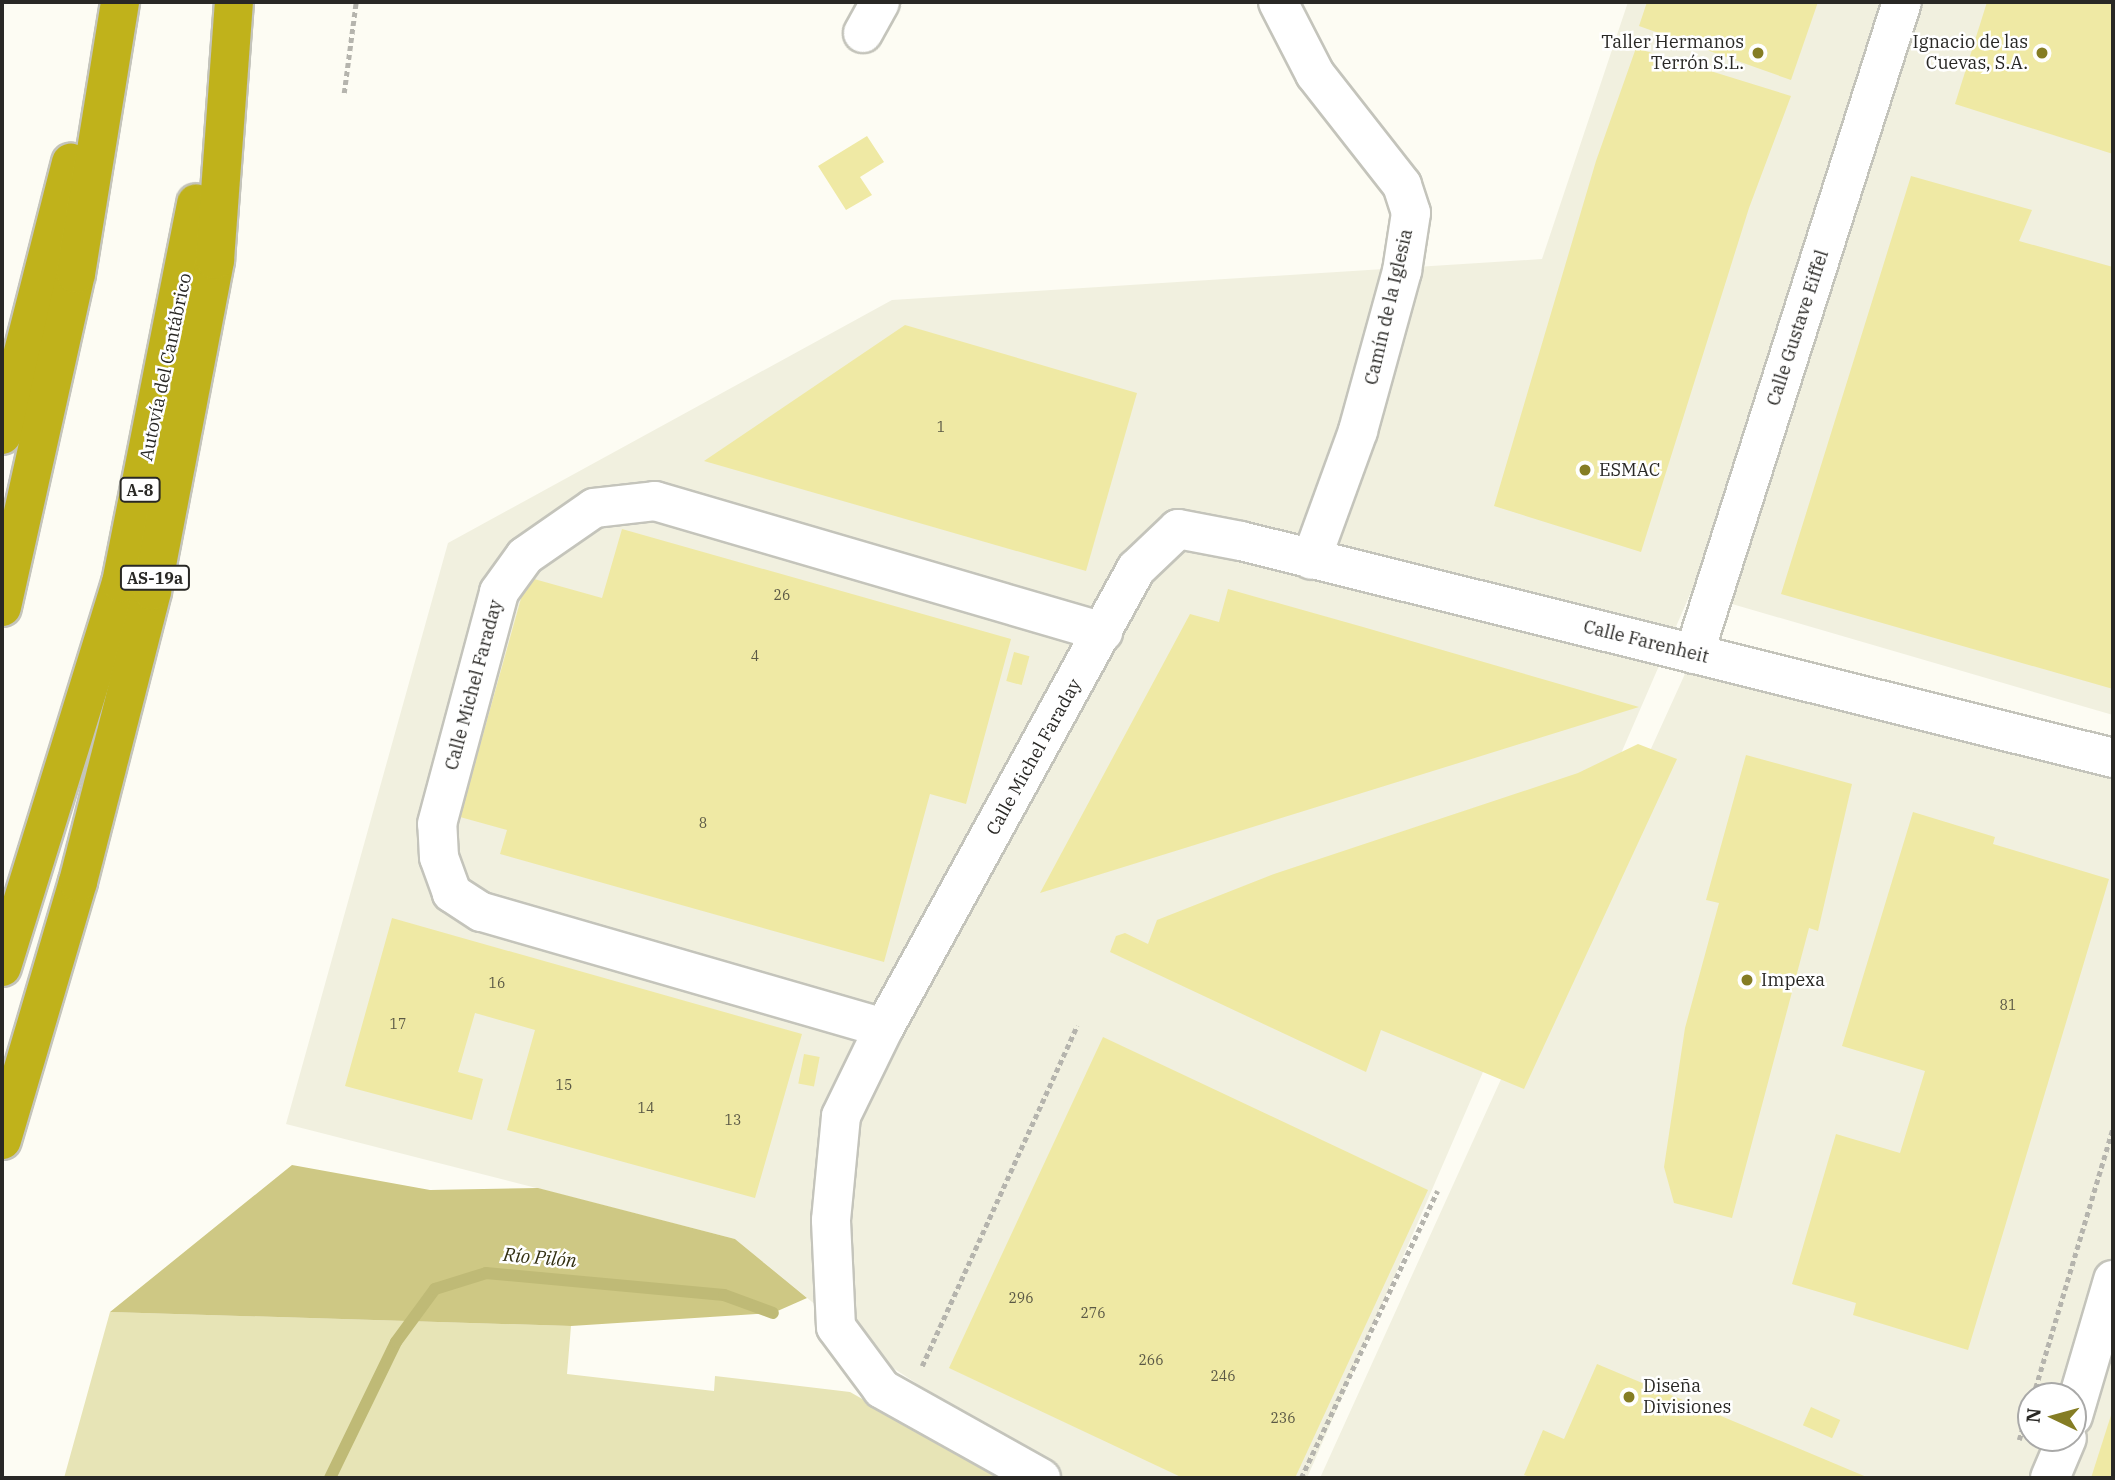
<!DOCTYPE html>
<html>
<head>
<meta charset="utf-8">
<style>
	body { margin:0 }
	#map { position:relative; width:2115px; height:1480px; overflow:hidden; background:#fdfcf3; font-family:"IBM Plex Serif",serif }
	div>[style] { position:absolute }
	.built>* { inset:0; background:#f1f0df }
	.green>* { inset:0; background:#e7e4b6 }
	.forest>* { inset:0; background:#cec884 }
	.stream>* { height:12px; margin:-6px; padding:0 6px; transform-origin:6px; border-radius:6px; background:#bfba76 }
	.building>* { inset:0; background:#efe9a4; transform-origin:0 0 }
	.path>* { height:4.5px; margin-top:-2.25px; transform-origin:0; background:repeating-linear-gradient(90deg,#b5b4ad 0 5px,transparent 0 8.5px) }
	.roads { filter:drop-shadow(2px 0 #c4c4bb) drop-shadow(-2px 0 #c4c4bb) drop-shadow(0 2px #c4c4bb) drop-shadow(0 -2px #c4c4bb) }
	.minor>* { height:38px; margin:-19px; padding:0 19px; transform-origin:19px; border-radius:19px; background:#fff }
	.highway>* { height:38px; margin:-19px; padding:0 19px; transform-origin:19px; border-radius:19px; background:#c0b21b }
	.dots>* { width:19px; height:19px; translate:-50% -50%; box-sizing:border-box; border:4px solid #fff; border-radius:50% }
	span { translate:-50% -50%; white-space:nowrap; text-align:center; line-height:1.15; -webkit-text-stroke:5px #fff; paint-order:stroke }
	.number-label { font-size:14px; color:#5a5845 }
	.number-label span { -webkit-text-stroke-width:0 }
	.shield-label span { padding:2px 5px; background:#fff; border:2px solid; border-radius:5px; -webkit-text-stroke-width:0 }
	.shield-label { font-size:16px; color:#292825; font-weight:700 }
	.poi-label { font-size:18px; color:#292825 }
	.right { translate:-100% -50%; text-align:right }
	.left { translate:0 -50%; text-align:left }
	.street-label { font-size:18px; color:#292825 }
	.water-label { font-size:19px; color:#333012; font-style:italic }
	.frame { position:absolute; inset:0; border:4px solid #292825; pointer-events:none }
	.north { position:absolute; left:2017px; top:1382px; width:70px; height:70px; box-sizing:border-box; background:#fff; border:2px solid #a9a9a8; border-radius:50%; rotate:275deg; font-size:19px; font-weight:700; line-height:28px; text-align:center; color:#292825 }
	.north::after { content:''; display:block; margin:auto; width:24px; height:32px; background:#857d24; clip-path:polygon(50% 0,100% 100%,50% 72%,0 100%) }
</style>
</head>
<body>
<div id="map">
	<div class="built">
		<div style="clip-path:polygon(1628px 2px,2113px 2px,2113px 715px,1691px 592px,1307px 1478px,1061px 1478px,893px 1368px,735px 1239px,286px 1124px,448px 543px,892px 300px,1542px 259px)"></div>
		<div style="clip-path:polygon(evenodd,1694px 654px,2113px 778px,2113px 1478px,1320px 1478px,1694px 654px,2031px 1396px,2073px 1396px,2073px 1438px,2031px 1438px,2031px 1396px)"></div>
	</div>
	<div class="green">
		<div style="clip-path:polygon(110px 1312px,571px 1326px,567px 1374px,714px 1391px,715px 1376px,850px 1392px,1002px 1478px,64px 1478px)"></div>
	</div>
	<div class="forest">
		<div style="clip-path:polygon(292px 1165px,430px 1190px,538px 1188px,735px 1239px,807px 1298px,773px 1313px,571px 1326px,110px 1312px)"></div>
	</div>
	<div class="stream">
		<div style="left:330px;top:1478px;width:151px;rotate:-64.1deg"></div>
		<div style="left:396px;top:1342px;width:66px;rotate:-53.7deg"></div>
		<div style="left:435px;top:1289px;width:53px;rotate:-17.4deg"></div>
		<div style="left:486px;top:1273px;width:239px;rotate:5.3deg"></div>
		<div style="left:724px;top:1295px;width:52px;rotate:20.2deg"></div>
	</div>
	<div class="building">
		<div style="clip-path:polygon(1647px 2px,1818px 2px,1791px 80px,1639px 26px)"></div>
		<div style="clip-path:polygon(1987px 2px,2113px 2px,2113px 154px,1955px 104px)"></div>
		<div style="clip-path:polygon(1636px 48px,1791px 96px,1749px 208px,1641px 552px,1494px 506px,1596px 161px)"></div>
		<div style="clip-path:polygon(867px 136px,884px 162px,860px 177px,872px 195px,846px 210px,818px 166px)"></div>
		<div style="clip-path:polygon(1911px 176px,2032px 210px,2019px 241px,2113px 267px,2113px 689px,1781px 594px)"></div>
		<div style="clip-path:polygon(905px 325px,1137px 393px,1086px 571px,704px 461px)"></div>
		<div style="clip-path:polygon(622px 529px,1011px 639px,966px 804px,930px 794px,884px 962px,500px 854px,507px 830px,460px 817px,527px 577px,602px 598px)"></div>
		<div style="clip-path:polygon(1228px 589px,1363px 627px,1639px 707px,1040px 893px,1190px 614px,1219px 622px)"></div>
		<div style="left:1014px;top:652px;width:16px;height:30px;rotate:15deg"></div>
		<div style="clip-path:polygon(1638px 744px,1677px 759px,1524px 1089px,1381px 1030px,1366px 1072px,1110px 952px,1116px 936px,1125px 933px,1148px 944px,1157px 920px,1274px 874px,1578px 773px)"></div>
		<div style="clip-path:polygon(1746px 755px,1852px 784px,1818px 931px,1809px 928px,1732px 1218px,1674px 1203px,1664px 1167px,1685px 1028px,1719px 903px,1706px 900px)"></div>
		<div style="clip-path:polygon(1913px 812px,1995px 837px,1993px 844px,2109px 879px,1968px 1350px,1853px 1315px,1856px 1303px,1792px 1284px,1836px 1134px,1900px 1153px,1925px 1071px,1842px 1046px)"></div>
		<div style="clip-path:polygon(392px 918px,802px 1034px,755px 1198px,507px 1130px,535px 1030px,475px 1013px,458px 1072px,483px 1079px,472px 1120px,345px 1086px)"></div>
		<div style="clip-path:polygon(1103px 1037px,1428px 1190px,1295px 1478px,1183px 1478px,949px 1368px)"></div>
		<div style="left:804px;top:1054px;width:16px;height:30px;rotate:11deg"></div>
		<div style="clip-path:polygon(1597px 1364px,1869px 1478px,1533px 1478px,1524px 1475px,1543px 1430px,1564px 1439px)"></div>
		<div style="left:1811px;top:1407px;width:32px;height:20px;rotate:24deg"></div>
		<div style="clip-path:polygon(2113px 1409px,2113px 1478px,2091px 1478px)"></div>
	</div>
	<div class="path">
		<div style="left:344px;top:93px;width:92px;rotate:-82.5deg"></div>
		<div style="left:922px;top:1366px;width:374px;rotate:-65.5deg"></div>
		<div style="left:2033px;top:1396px;width:280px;rotate:-73.4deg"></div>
		<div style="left:2019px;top:1440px;width:41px;rotate:-72.9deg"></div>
		<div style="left:1301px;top:1478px;width:318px;rotate:-64.6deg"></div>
	</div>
	<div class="roads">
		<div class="minor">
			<div style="left:1278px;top:2px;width:81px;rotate:62.8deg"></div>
			<div style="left:1315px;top:74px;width:141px;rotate:51.9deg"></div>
			<div style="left:1402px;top:185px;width:29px;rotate:72deg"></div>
			<div style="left:1411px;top:213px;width:59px;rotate:98.8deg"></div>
			<div style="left:1402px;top:271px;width:166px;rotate:105.4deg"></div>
			<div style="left:1358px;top:431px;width:137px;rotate:110deg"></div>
			<div style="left:863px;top:33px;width:35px;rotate:-61deg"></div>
			<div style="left:1694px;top:654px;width:684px;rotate:-72.31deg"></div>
			<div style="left:884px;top:1028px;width:419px;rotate:-163.9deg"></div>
			<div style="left:481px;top:912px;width:35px;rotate:-147deg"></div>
			<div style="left:452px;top:893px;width:38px;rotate:-110deg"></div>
			<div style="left:439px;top:857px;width:33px;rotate:-93deg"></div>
			<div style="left:437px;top:824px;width:240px;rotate:-75deg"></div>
			<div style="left:499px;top:592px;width:44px;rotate:-54.2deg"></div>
			<div style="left:525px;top:556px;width:84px;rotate:-34.8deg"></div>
			<div style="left:594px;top:508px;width:61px;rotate:-6.5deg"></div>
			<div style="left:655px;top:501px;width:467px;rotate:16.3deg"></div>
			<div style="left:2073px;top:1416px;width:142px;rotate:-73.6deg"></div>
			<div style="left:1041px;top:1478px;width:182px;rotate:-150.8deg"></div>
			<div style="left:882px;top:1389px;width:77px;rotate:-126.6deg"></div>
			<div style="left:836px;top:1327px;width:107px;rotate:-92.7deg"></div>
			<div style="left:831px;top:1220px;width:104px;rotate:-84.5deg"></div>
			<div style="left:841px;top:1116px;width:98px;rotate:-64deg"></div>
			<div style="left:884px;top:1028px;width:524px;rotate:-61.23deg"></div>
			<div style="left:1136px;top:569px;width:58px;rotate:-43.6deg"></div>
			<div style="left:1178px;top:529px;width:64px;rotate:10.8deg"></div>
			<div style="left:1241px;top:541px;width:899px;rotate:13.97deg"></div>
			<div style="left:2050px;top:1478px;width:43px;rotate:-67deg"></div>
		</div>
		<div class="highway">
			<div style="left:2px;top:435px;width:281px;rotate:-75.8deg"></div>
			<div style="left:2px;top:607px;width:341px;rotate:-77.5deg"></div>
			<div style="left:76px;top:274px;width:276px;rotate:-80.8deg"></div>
			<div style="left:2px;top:967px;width:402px;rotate:-72.8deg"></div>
			<div style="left:121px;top:583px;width:387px;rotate:-78.8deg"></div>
			<div style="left:2px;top:1140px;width:269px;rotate:-73.6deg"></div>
			<div style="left:78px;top:882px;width:300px;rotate:-75.7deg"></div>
			<div style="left:152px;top:591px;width:337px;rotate:-79.2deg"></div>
			<div style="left:215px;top:260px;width:259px;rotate:-85.8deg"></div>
		</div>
	</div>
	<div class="dots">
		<div style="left:1758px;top:53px;background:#857d24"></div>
		<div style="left:2042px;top:53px;background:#857d24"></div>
		<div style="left:1585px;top:470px;background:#857d24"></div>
		<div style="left:1747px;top:980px;background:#857d24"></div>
		<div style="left:1629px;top:1397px;background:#857d24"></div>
	</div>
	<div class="number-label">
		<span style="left:941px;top:427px">1</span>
		<span style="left:782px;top:595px">26</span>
		<span style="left:755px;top:656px">4</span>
		<span style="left:703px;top:823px">8</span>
		<span style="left:497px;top:983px">16</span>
		<span style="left:2008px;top:1005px">81</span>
		<span style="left:398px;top:1024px">17</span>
		<span style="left:564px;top:1085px">15</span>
		<span style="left:646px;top:1108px">14</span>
		<span style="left:733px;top:1120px">13</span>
		<span style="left:1021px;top:1298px">296</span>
		<span style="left:1093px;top:1313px">276</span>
		<span style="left:1151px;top:1360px">266</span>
		<span style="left:1223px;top:1376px">246</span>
		<span style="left:1283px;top:1418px">236</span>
	</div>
	<div class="shield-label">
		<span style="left:140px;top:490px">A-8</span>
		<span style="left:155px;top:578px">AS-19a</span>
	</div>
	<div class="poi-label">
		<span class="right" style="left:1744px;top:53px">Taller Hermanos<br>Terrón S.L.</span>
		<span class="right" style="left:2028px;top:53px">Ignacio de las<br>Cuevas, S.A.</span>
		<span class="left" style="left:1599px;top:470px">ESMAC</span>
		<span class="left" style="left:1761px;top:980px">Impexa</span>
		<span class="left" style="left:1643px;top:1397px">Diseña<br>Divisiones</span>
	</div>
	<div class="street-label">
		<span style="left:1389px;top:307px;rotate:-77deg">Camín de la Iglesia</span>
		<span style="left:1798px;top:328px;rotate:-72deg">Calle Gustave Eiffel</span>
		<span style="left:166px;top:367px;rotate:-78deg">Autovía del Cantábrico</span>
		<span style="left:1646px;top:642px;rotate:14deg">Calle Farenheit</span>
		<span style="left:474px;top:685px;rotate:-75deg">Calle Michel Faraday</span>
		<span style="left:1034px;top:757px;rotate:-61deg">Calle Michel Faraday</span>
	</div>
	<div class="water-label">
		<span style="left:540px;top:1258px;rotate:5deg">Río Pilón</span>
	</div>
	<div class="frame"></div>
	<div class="north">N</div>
</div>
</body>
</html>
